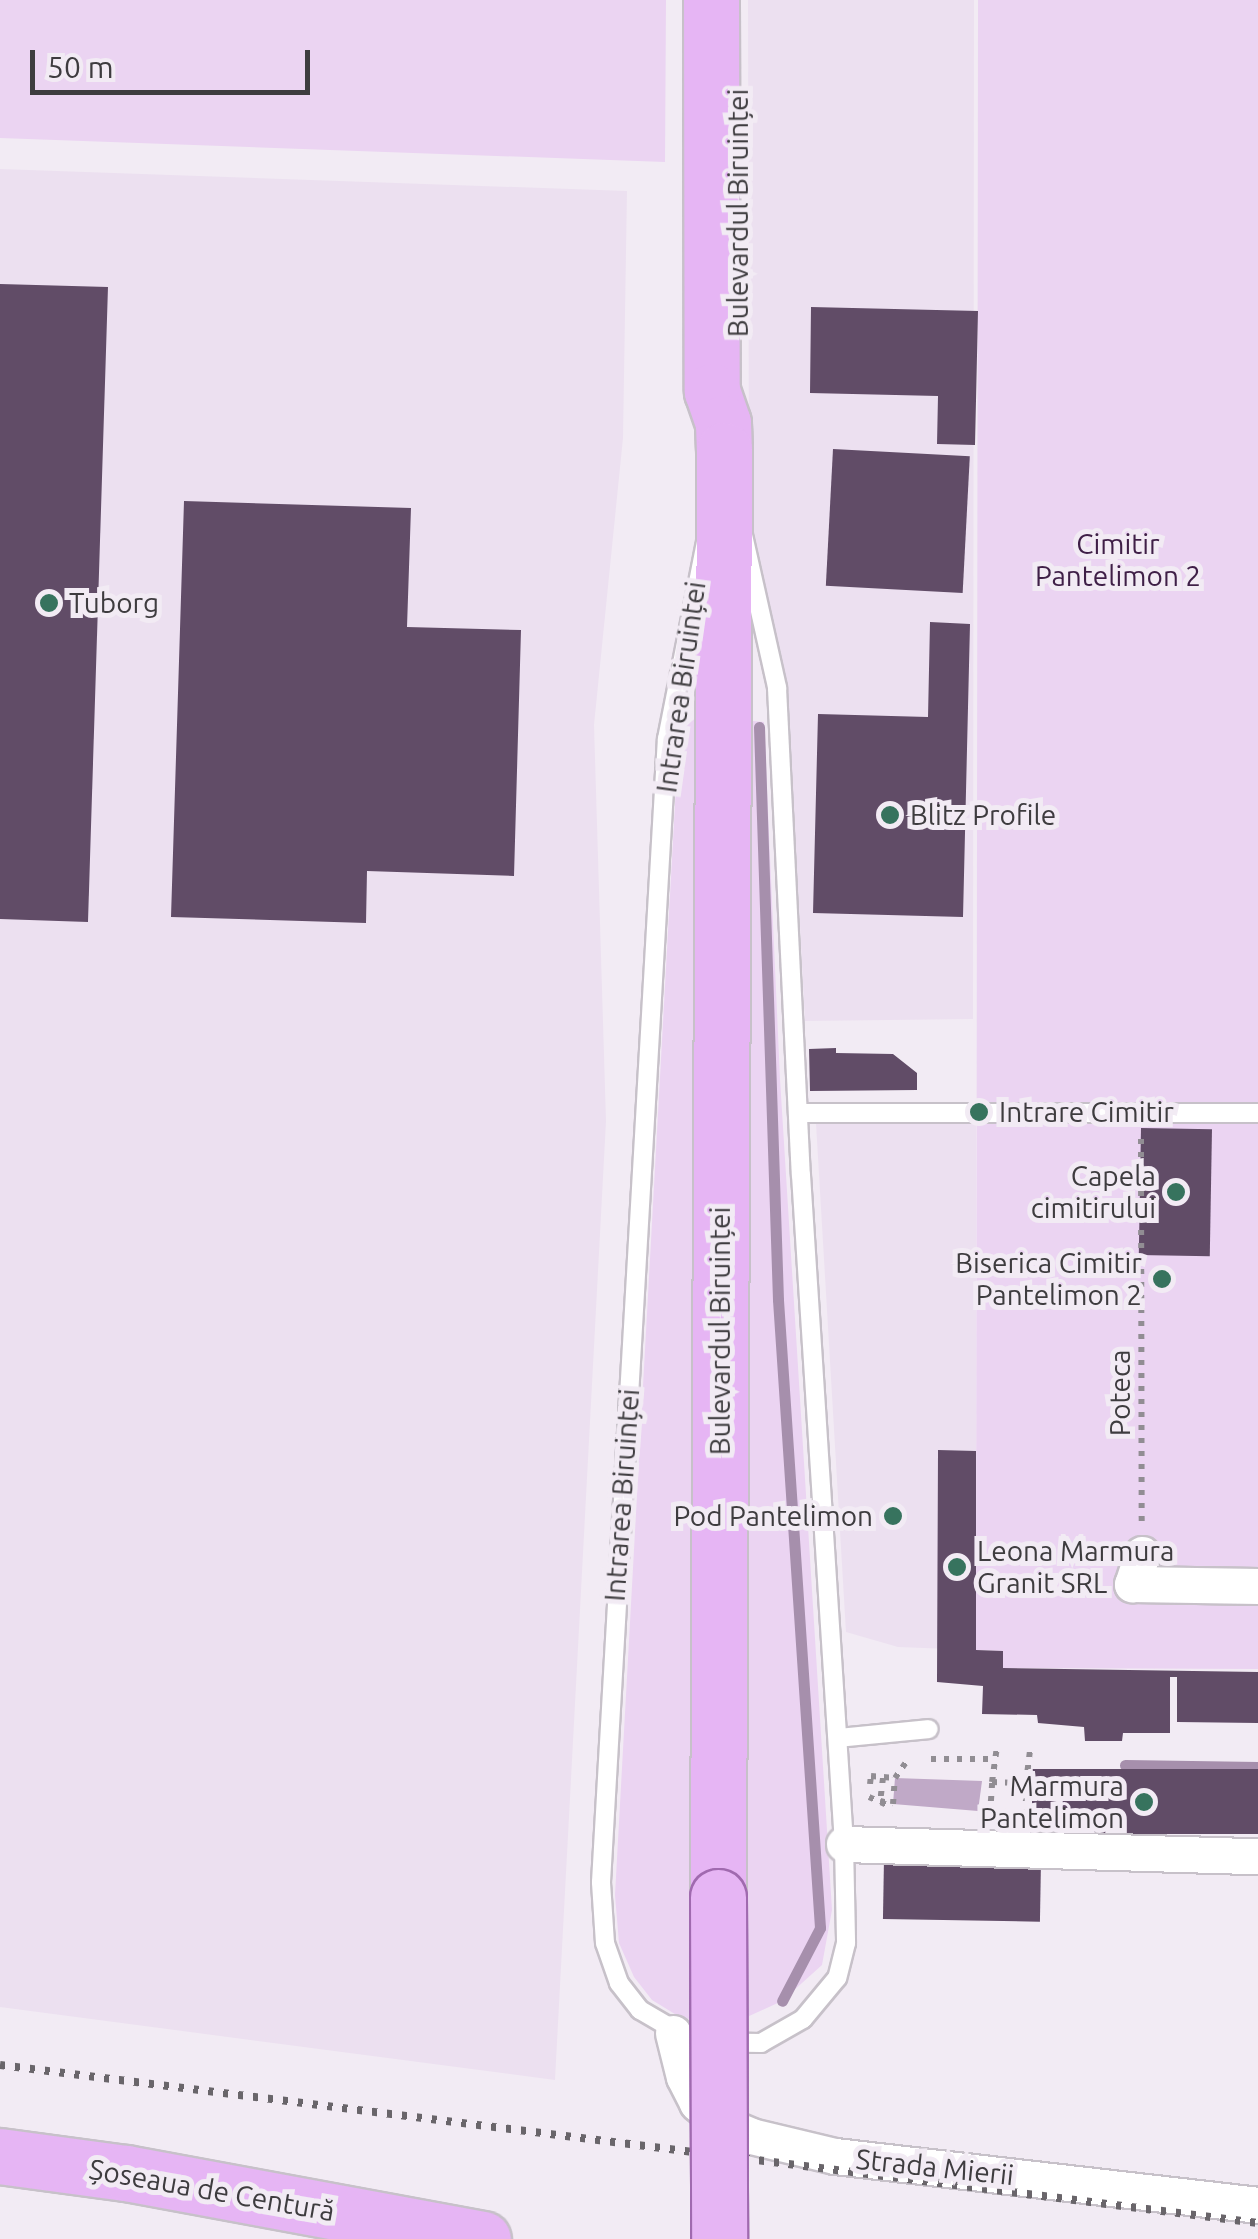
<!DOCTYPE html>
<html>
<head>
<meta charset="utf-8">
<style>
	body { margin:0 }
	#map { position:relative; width:1258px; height:2239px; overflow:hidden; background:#f2ebf4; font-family:Ubuntu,sans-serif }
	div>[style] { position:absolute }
	.built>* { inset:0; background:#ece0f0 }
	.green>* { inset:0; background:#ebd4f2 }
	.forest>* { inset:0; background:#c0a9c7 }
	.stream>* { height:11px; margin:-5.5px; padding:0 5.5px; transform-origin:5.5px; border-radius:5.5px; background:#a68fac }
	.building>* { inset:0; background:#614c67; transform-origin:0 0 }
	.path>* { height:6px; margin-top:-3px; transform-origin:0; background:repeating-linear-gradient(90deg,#918d93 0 5px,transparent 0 13px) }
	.roads { filter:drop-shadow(2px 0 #c7c1c9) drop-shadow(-2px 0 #c7c1c9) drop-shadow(0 2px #c7c1c9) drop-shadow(0 -2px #c7c1c9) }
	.lane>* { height:18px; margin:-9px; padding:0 9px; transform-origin:9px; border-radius:9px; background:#fff }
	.street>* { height:35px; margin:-17.5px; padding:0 17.5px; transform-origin:17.5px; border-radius:17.5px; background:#fff }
	.primary>* { height:55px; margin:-27.5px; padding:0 27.5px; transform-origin:27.5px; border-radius:27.5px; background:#e6b5f4 }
	.rail>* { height:8px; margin-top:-4px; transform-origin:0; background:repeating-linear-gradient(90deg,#69656a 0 5px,transparent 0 15px) }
	.bridges { filter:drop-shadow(2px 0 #a06aaf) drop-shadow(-2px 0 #a06aaf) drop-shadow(0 2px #a06aaf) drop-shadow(0 -2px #a06aaf) }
	.primary-bridge>* { height:55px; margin:-27.5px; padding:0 27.5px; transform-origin:27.5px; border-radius:27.5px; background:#e6b5f4 }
	.dots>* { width:28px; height:28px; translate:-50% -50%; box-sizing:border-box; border:5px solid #f2ebf4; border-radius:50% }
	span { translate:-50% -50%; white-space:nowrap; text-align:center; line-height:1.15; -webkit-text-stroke:10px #f2ebf4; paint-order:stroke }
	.street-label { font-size:28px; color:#3e3c3f }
	.park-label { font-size:28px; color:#3f1f47 }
	.poi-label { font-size:28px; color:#3e3c3f }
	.left { translate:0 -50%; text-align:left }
	.right { translate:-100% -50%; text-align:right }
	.scale { position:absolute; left:30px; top:50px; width:280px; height:45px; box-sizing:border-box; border:5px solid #3e3c3f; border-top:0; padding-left:12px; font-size:30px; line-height:35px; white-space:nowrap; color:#3e3c3f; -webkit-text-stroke:8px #f2ebf4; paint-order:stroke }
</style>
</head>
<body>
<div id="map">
	<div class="built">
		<div style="clip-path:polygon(748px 0,974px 0,973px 1019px,805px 1021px,788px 699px,749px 518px)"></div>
		<div style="clip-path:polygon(0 169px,627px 191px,623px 438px,594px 725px,606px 1121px,555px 2080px,0 2007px)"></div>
		<div style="clip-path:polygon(976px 1121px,976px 1650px,898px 1647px,846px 1632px,816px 1123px)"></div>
	</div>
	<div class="green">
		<div style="clip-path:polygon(0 0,666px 0,665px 162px,0 138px)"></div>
		<div style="clip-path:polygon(978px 0,1258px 0,1258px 1669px,1003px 1668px,1003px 1651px,976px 1650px)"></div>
		<div style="clip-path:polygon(698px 716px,764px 722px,780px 1079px,832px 1910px,822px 1965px,782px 2001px,747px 2017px,683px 2019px,652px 2000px,634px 1977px,619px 1943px,615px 1895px,679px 732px)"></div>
	</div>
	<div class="forest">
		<div style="clip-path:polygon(895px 1778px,982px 1781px,978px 1811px,893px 1804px)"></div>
	</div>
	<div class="stream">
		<div style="left:759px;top:727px;width:573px;rotate:88.1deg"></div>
		<div style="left:778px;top:1300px;width:629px;rotate:86.17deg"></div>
		<div style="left:820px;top:1928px;width:82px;rotate:117.5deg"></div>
		<div style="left:1125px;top:1765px;width:133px;rotate:0.9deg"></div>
	</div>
	<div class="building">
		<div style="clip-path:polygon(0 284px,108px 287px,88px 922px,0 919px)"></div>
		<div style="clip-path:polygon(811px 307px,978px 311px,975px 445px,937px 444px,938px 396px,810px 393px)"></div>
		<div style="left:833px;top:449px;width:137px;height:137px;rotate:3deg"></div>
		<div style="clip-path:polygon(184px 501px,411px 508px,407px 627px,521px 630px,514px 876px,367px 871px,366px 923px,171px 917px)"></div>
		<div style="clip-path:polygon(930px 622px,970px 624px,963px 917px,813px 913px,818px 714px,928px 717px)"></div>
		<div style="clip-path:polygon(836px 1048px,836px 1053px,893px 1054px,917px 1073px,917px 1090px,810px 1091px,809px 1049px)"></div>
		<div style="left:1141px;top:1128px;width:71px;height:127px;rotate:1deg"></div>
		<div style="clip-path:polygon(938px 1450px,976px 1451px,976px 1650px,1003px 1651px,1003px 1668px,1258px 1672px,1258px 1723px,1177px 1722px,1177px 1677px,1170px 1677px,1170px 1733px,1123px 1733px,1122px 1741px,1085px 1741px,1084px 1727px,1038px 1723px,1037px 1715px,982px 1714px,983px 1686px,937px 1682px)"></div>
		<div style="left:1258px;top:1769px;width:65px;height:226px;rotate:90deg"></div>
		<div style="left:884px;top:1859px;width:157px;height:60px;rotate:1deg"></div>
	</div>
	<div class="path">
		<div style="left:1141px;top:1139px;width:382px;rotate:89.9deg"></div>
		<div style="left:931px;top:1759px;width:64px"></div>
		<div style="left:883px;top:1778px;width:23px;rotate:97deg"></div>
		<div style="left:880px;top:1801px;width:13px;rotate:13deg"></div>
		<div style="left:893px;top:1804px;width:26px;rotate:-86deg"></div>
		<div style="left:992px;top:1782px;width:36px;rotate:-82deg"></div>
		<div style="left:1026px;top:1783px;width:33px;rotate:-83deg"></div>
		<div style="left:870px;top:1784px;width:8px;rotate:-83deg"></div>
		<div style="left:871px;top:1776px;width:24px;rotate:5deg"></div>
		<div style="left:895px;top:1778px;width:24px;rotate:-55deg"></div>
		<div style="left:869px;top:1797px;width:24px;rotate:24deg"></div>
		<div style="left:990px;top:1814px;width:32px;rotate:-86deg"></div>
		<div style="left:992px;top:1782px;width:34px;rotate:2deg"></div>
		<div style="left:1026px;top:1783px;width:30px;rotate:96deg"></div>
	</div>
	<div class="roads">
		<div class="lane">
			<div style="left:724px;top:450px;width:244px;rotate:77.4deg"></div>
			<div style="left:777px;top:688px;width:488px;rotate:87.2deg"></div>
			<div style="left:801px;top:1175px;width:670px;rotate:86.32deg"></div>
			<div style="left:844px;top:1844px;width:99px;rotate:88.8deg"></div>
			<div style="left:846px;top:1943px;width:36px;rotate:104deg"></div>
			<div style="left:837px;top:1978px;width:53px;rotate:129.7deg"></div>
			<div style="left:803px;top:2019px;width:48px;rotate:150.3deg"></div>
			<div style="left:761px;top:2043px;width:66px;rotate:-179.1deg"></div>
			<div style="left:695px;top:2042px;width:64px;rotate:-149.8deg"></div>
			<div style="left:640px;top:2010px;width:34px;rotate:-128deg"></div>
			<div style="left:619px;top:1983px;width:42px;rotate:-109.3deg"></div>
			<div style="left:605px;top:1943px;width:61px;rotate:-93.8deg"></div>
			<div style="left:601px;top:1882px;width:1145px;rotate:-86.7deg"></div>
			<div style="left:667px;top:739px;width:295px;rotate:-78.8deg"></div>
			<div style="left:798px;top:1113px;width:460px"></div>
			<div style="left:838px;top:1738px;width:91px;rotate:-5.6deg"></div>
		</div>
		<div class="street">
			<div style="left:1142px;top:1554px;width:32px;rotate:108deg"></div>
			<div style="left:1132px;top:1584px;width:126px;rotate:0.9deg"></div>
			<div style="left:844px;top:1844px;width:414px;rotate:1.7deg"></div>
			<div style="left:673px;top:2033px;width:45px;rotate:76deg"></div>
			<div style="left:684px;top:2077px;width:29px;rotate:63deg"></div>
			<div style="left:697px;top:2103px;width:31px;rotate:40deg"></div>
			<div style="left:721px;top:2123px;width:33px;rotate:23deg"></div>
			<div style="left:751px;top:2136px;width:86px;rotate:13.4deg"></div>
			<div style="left:835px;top:2156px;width:426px;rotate:6.6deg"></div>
		</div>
		<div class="primary">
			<div style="left:711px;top:0;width:391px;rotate:89.9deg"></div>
			<div style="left:712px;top:391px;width:34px;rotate:71deg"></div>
			<div style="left:723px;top:423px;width:27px;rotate:88deg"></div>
			<div style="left:724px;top:450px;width:1447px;rotate:90.24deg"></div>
			<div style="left:0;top:2156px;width:127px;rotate:7.7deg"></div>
			<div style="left:126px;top:2173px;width:363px;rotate:10.5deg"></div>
		</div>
	</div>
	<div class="rail">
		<div style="left:0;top:2065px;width:1268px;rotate:7.16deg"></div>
	</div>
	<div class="bridges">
		<div class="primary-bridge">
			<div style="left:718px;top:1897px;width:342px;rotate:89.8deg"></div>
		</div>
	</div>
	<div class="dots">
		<div style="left:49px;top:603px;background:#37735e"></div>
		<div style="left:890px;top:815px;background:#37735e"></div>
		<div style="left:979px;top:1112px;background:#37735e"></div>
		<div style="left:1176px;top:1192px;background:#37735e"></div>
		<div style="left:1162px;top:1279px;background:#37735e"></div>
		<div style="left:893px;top:1516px;background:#37735e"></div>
		<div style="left:957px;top:1567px;background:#37735e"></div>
		<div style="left:1144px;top:1802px;background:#37735e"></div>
	</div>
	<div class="street-label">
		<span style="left:738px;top:213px;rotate:-90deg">Bulevardul Biruinței</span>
		<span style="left:681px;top:687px;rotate:-82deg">Intrarea Biruinței</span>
		<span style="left:720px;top:1331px;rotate:-90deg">Bulevardul Biruinței</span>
		<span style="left:1120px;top:1393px;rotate:-90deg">Poteca</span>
		<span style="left:622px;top:1495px;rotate:-86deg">Intrarea Biruinței</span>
		<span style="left:935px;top:2167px;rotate:6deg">Strada Mierii</span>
		<span style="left:212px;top:2190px;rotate:10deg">Șoseaua de Centură</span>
	</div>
	<div class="park-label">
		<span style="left:1118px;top:560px">Cimitir<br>Pantelimon 2</span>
	</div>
	<div class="poi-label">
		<span class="left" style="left:69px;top:603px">Tuborg</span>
		<span class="left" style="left:910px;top:815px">Blitz Profile</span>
		<span class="left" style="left:999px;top:1112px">Intrare Cimitir</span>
		<span class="right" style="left:1156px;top:1192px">Capela<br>cimitirului</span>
		<span class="right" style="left:1142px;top:1279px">Biserica Cimitir<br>Pantelimon 2</span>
		<span class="right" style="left:873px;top:1516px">Pod Pantelimon</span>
		<span class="left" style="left:977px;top:1567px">Leona Marmura<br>Granit SRL</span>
		<span class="right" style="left:1124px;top:1802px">Marmura<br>Pantelimon</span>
	</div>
	<div class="scale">50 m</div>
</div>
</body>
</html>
